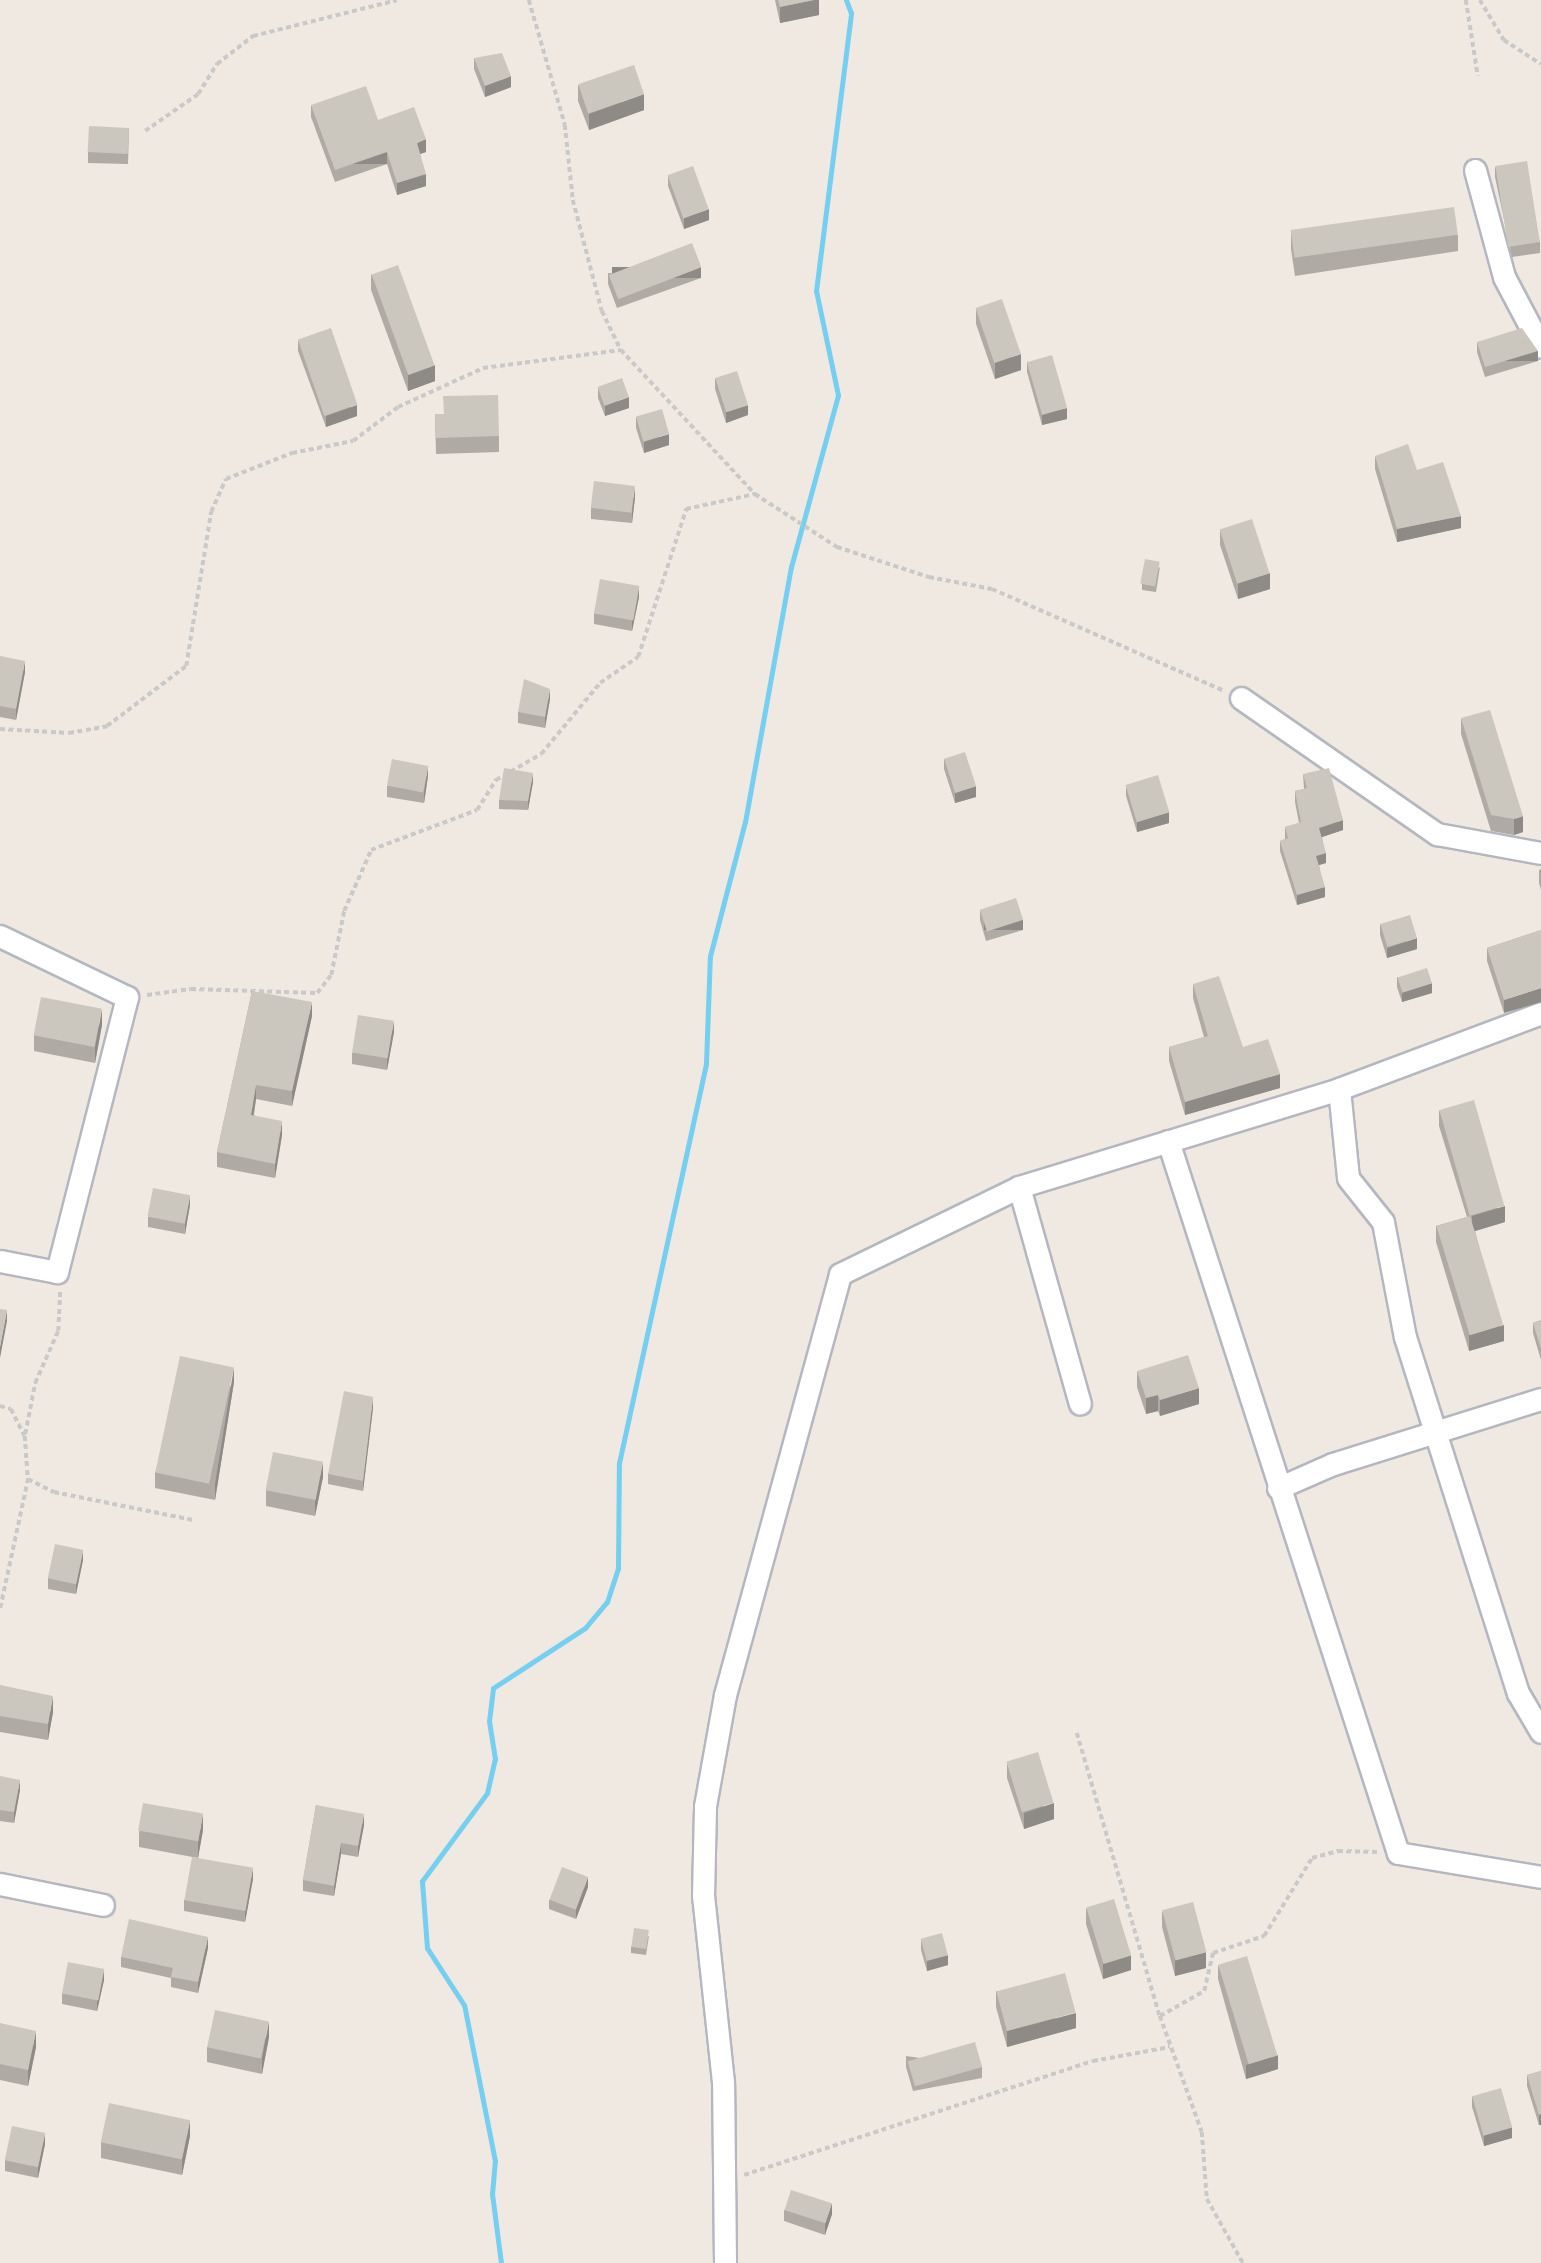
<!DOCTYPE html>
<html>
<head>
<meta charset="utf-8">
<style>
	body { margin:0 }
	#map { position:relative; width:1541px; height:2263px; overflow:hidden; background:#efe9e1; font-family:"IBM Plex Sans",sans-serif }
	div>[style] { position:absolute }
	.stream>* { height:5px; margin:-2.5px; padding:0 2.5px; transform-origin:2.5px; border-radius:2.5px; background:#75cff0 }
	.path>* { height:3.5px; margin-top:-1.75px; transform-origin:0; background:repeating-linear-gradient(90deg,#c9c9c9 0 5px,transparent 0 8.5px) }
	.roads { filter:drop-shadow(2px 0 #b4b7c1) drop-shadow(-2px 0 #b4b7c1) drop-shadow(0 2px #b4b7c1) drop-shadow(0 -2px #b4b7c1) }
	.minor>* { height:21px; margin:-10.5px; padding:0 10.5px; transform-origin:10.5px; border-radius:10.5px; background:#fff }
	.wall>* { inset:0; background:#afaba4 }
	.shaded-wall>* { inset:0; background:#8e8b86; transform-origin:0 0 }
	.building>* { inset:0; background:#cbc7bf; transform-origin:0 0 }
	span { translate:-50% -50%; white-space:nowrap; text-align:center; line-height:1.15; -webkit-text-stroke:7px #fff; paint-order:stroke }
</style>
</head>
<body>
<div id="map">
	<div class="stream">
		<div style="left:501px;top:2263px;width:70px;rotate:-97.4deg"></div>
		<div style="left:492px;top:2194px;width:33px;rotate:-85deg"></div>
		<div style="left:495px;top:2161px;width:159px;rotate:-101.2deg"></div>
		<div style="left:464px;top:2005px;width:68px;rotate:-123deg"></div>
		<div style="left:427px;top:1948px;width:67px;rotate:-94.3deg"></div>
		<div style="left:422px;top:1881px;width:109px;rotate:-53.5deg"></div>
		<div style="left:487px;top:1793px;width:35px;rotate:-77deg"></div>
		<div style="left:495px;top:1759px;width:38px;rotate:-99deg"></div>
		<div style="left:489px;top:1721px;width:33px;rotate:-83deg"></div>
		<div style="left:493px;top:1688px;width:110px;rotate:-33.1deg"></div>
		<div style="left:585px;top:1628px;width:34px;rotate:-50deg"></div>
		<div style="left:607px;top:1602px;width:35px;rotate:-72deg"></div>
		<div style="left:618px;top:1569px;width:106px;rotate:-89.5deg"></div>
		<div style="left:619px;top:1463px;width:409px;rotate:-77.7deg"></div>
		<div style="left:706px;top:1063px;width:107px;rotate:-87.9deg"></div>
		<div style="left:710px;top:956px;width:138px;rotate:-75.4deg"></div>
		<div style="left:745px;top:822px;width:259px;rotate:-79.8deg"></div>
		<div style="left:791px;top:567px;width:178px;rotate:-74.7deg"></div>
		<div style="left:838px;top:395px;width:106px;rotate:-101.9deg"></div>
		<div style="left:816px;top:291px;width:280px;rotate:-82.8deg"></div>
		<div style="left:851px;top:13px;width:14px;rotate:-111deg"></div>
	</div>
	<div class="path">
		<div style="left:529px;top:0;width:130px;rotate:73.9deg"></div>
		<div style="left:565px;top:125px;width:75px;rotate:83.9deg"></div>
		<div style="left:573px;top:200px;width:115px;rotate:75.4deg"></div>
		<div style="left:602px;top:311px;width:43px;rotate:64deg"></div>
		<div style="left:621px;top:350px;width:197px;rotate:47.1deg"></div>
		<div style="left:755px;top:494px;width:98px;rotate:32.9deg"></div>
		<div style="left:837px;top:547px;width:97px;rotate:18.1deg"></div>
		<div style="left:929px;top:577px;width:64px;rotate:10.8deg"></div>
		<div style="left:992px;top:589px;width:253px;rotate:23.7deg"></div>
		<div style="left:1466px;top:0;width:77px;rotate:81deg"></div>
		<div style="left:1480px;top:0;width:47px;rotate:59deg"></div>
		<div style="left:1504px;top:40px;width:44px;rotate:33deg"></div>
		<div style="left:145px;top:131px;width:65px;rotate:-34.9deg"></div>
		<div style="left:198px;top:94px;width:36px;rotate:-58deg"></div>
		<div style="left:217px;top:64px;width:46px;rotate:-37.9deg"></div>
		<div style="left:253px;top:36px;width:148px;rotate:-14deg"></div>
		<div style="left:0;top:729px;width:69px;rotate:3.3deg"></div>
		<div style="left:69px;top:733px;width:39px;rotate:-10deg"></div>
		<div style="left:107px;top:726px;width:99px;rotate:-37.2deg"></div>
		<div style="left:186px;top:666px;width:156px;rotate:-80.8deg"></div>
		<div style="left:211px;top:512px;width:36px;rotate:-66deg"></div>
		<div style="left:226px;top:479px;width:71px;rotate:-21.5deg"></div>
		<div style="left:292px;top:453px;width:62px;rotate:-11.1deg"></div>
		<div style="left:353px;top:441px;width:56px;rotate:-37.1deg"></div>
		<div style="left:398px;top:407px;width:94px;rotate:-24.6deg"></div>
		<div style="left:483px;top:368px;width:139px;rotate:-7.4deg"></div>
		<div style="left:147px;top:995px;width:44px;rotate:-7.8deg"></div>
		<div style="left:191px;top:989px;width:126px;rotate:1.8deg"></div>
		<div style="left:317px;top:993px;width:23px;rotate:-52deg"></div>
		<div style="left:331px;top:975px;width:65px;rotate:-78.5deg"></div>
		<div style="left:344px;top:911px;width:67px;rotate:-66.1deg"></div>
		<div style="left:371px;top:850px;width:113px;rotate:-20.7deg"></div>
		<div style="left:477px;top:810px;width:36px;rotate:-58deg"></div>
		<div style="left:496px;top:780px;width:52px;rotate:-30deg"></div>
		<div style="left:541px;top:754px;width:92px;rotate:-50.3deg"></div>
		<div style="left:600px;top:683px;width:46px;rotate:-34.4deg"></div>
		<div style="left:638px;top:657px;width:156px;rotate:-72deg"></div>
		<div style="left:686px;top:509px;width:71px;rotate:-12.3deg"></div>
		<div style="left:0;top:1406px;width:11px;rotate:15deg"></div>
		<div style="left:11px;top:1409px;width:30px;rotate:63deg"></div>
		<div style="left:25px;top:1436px;width:43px;rotate:86deg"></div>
		<div style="left:28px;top:1479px;width:29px;rotate:27deg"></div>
		<div style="left:54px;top:1492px;width:142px;rotate:11.4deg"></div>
		<div style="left:25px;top:1434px;width:52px;rotate:-78.9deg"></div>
		<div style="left:35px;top:1383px;width:57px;rotate:-66.1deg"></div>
		<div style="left:58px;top:1331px;width:41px;rotate:-87.2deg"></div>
		<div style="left:0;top:1608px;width:132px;rotate:-77.8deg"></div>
		<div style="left:1077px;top:1733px;width:295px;rotate:73.7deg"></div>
		<div style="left:1160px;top:2016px;width:123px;rotate:70.1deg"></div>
		<div style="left:1202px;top:2132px;width:67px;rotate:85.7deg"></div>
		<div style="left:1207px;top:2199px;width:73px;rotate:60.6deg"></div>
		<div style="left:1160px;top:2016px;width:51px;rotate:-29.6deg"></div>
		<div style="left:1204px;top:1991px;width:39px;rotate:-77deg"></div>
		<div style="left:1213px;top:1953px;width:54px;rotate:-18.4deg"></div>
		<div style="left:1264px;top:1936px;width:92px;rotate:-58.4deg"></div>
		<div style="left:1312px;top:1858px;width:27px;rotate:-15deg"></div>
		<div style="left:1338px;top:1851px;width:40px;rotate:1.4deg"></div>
		<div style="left:744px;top:2175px;width:367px;rotate:-18.1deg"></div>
		<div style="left:1093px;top:2061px;width:78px;rotate:-10.3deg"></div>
	</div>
	<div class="roads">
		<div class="minor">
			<div style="left:1475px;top:170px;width:111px;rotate:74.8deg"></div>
			<div style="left:1504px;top:277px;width:79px;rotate:62.1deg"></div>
			<div style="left:1241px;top:698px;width:239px;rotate:34.8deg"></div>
			<div style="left:1437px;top:834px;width:106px;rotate:10.4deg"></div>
			<div style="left:0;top:936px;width:141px;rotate:25.7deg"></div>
			<div style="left:127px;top:997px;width:284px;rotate:104.3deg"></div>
			<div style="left:57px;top:1272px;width:58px;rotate:-169.1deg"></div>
			<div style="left:1339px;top:1089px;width:89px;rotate:84.2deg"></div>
			<div style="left:1348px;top:1178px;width:56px;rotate:51.5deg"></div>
			<div style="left:1383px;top:1222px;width:117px;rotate:79.2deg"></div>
			<div style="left:1405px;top:1337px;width:374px;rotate:72.4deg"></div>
			<div style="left:1518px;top:1693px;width:45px;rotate:59.5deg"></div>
			<div style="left:1168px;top:1141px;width:748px;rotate:72.1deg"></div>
			<div style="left:1398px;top:1853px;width:145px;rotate:9.5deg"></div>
			<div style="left:1019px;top:1187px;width:225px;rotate:74.3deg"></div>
			<div style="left:1278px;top:1488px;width:60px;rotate:-23.6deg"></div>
			<div style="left:1333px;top:1464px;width:218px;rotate:-17.4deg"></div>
			<div style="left:0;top:1884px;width:105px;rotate:11.5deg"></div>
			<div style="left:725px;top:2263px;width:181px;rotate:-90.6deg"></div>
			<div style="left:723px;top:2082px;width:187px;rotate:-96.1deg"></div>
			<div style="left:703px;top:1896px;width:90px;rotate:-88.7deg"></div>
			<div style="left:705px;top:1806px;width:113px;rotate:-79.8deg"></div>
			<div style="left:725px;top:1695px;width:436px;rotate:-74.7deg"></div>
			<div style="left:840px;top:1274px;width:199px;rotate:-25.9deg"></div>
			<div style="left:1019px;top:1187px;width:335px;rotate:-17deg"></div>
			<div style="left:1339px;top:1089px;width:216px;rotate:-20.6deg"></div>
		</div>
	</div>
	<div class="wall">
		<div style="clip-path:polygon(775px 0,819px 0,819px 15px,780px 23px)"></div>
		<div style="clip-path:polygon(474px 58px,511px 87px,485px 97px,474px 69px)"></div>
		<div style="clip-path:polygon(578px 85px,644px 110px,589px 130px,578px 101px)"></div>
		<div style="clip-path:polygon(311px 105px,378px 120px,426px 152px,420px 154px,426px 186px,397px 195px,387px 164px,335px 182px,311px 117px)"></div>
		<div style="clip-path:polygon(129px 128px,128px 164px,88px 163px,88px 152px)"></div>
		<div style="clip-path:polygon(1495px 166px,1540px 242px,1540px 253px,1512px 257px,1495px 177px)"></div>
		<div style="clip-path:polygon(668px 175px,709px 220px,684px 229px,668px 186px)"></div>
		<div style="clip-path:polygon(1291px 233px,1458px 235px,1458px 251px,1295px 276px,1291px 249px)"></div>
		<div style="clip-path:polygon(608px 273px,701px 278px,617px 308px,608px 284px)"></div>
		<div style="clip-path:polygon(371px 274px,435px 381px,408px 391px,371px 290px)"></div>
		<div style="clip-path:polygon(976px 308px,1021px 370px,995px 379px,976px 324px)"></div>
		<div style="clip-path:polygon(298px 340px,357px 416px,326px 427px,298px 351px)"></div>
		<div style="clip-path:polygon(1477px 342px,1538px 361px,1485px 377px,1477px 352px)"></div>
		<div style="clip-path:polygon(1027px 361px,1067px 419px,1042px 425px,1027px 372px)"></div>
		<div style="clip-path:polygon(715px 378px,748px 415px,726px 423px,715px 389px)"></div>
		<div style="clip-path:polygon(598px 387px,629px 408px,605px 416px,598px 398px)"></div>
		<div style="clip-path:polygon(435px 414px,499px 436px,499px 452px,436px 454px)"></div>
		<div style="clip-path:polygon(636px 417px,669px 445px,644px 453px,636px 428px)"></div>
		<div style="clip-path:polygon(1375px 456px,1461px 528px,1397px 542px,1375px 469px)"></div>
		<div style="clip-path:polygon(635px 497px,632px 523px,591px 519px,591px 508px)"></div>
		<div style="clip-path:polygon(1220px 529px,1270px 589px,1238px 599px,1220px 545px)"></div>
		<div style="clip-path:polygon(1160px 567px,1156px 592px,1142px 590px,1142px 584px)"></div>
		<div style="clip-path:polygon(639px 597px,632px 631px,594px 624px,594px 613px)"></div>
		<div style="clip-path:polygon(0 656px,25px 672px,16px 720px,0 717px)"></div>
		<div style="clip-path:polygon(550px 699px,545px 728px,518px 723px,518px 712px)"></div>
		<div style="clip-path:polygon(1461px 718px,1523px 832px,1514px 835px,1491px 831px,1461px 734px)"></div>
		<div style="clip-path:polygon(944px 759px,976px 797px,955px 803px,944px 769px)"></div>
		<div style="clip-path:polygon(1303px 774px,1343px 830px,1322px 837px,1326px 863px,1319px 865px,1325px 897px,1297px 905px,1280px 851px,1280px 841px,1285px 839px,1285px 827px,1299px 823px,1295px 802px,1295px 791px,1304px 789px)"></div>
		<div style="clip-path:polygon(428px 776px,424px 803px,387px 797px,387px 786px)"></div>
		<div style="clip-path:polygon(533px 782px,528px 810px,499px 809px,499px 800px)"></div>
		<div style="clip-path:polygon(1126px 785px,1169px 823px,1137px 832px,1126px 796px)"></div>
		<div style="clip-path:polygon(1541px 869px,1541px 890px,1539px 883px,1539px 870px)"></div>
		<div style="clip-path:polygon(980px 910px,1023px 930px,986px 941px,980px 920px)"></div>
		<div style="clip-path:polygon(1380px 924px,1417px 949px,1387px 958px,1380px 935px)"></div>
		<div style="clip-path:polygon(1541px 930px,1504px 1013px,1487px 961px,1487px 948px)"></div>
		<div style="clip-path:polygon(1397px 977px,1432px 993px,1402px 1002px,1397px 987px)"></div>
		<div style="clip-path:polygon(1193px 984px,1243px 1047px,1280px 1088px,1185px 1115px,1169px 1061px,1169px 1047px,1204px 1037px,1193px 998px)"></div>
		<div style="clip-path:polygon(252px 991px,312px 1016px,292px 1106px,256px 1099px,254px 1115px,282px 1135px,275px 1178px,217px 1167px,217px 1152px)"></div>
		<div style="clip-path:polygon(102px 1025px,95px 1063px,34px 1051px,34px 1035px)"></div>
		<div style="clip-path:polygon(394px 1032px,387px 1070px,352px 1064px,352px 1053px)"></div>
		<div style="clip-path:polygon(1439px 1110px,1505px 1222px,1475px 1231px,1504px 1341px,1469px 1351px,1436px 1242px,1436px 1226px,1467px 1217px,1439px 1126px)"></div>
		<div style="clip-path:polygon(190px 1205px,185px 1234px,148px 1227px,148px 1217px)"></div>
		<div style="clip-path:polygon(1541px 1320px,1541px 1360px,1533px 1333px,1533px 1323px)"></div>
		<div style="clip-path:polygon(1137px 1371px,1199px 1404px,1160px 1416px,1158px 1411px,1146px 1414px,1137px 1387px)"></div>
		<div style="clip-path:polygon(234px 1382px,215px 1500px,155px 1488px,155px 1472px)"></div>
		<div style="clip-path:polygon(373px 1408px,363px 1491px,328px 1484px,328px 1474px)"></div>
		<div style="clip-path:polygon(323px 1477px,315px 1516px,266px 1506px,266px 1490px)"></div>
		<div style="clip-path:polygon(83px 1560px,76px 1594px,48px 1589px,48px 1578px)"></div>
		<div style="clip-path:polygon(0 1685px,53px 1712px,48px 1740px,0 1732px)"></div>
		<div style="clip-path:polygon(1007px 1762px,1054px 1819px,1024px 1829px,1007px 1778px)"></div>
		<div style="clip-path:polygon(0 1776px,20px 1790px,14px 1823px,0 1821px)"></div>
		<div style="clip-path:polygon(316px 1805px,364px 1825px,358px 1857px,341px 1854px,334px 1896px,303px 1891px,303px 1880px)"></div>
		<div style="clip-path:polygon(203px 1830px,198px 1858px,139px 1847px,139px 1831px)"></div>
		<div style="clip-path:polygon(253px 1879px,245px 1922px,184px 1911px,184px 1900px)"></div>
		<div style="clip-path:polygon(588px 1887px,576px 1919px,549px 1909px,549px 1900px)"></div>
		<div style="clip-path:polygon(1086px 1908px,1131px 1970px,1103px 1979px,1086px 1924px)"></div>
		<div style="clip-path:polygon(1162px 1911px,1206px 1968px,1175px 1976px,1162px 1927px)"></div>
		<div style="clip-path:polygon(649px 1936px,646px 1955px,631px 1953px,631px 1947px)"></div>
		<div style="clip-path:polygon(921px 1939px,948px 1965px,927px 1971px,921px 1950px)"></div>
		<div style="clip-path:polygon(208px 1948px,198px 1993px,171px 1987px,171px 1978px,121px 1967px,121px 1957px)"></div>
		<div style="clip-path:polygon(1218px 1965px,1278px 2069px,1246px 2079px,1218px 1979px)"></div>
		<div style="clip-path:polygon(104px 1980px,97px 2011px,62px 2004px,62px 1993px)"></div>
		<div style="clip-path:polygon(996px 1991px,1076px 2028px,1007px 2047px,996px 2007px)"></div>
		<div style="clip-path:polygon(0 2023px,36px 2047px,28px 2086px,0 2080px)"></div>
		<div style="clip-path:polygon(269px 2037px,262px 2074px,207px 2062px,207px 2047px)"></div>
		<div style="clip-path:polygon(906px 2056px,982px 2067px,982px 2078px,913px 2091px,906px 2067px)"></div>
		<div style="clip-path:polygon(1541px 2071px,1541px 2125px,1539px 2125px,1527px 2086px,1527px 2075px)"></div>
		<div style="clip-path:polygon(1472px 2096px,1512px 2138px,1484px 2146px,1472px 2107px)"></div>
		<div style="clip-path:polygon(190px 2136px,182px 2175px,101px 2158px,101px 2142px)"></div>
		<div style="clip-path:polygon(45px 2144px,38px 2178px,5px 2171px,5px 2160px)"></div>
		<div style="clip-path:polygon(784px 2210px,832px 2214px,825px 2235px,784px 2221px)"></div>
	</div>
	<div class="shaded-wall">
		<div style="clip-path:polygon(814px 0,819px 0,819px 15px,780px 23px,780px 7px)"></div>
		<div style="clip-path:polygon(511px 76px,511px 87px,485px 97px,485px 86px)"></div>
		<div style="clip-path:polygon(644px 94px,644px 110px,589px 130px,589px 114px)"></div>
		<div style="clip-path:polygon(426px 139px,426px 152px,417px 155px,417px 143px)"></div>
		<div style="left:387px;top:152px;width:12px;height:55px;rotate:90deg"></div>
		<div style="clip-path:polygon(426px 174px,426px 186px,397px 195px,397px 183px)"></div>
		<div style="clip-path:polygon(709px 209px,709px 220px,684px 229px,684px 218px)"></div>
		<div style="left:701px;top:267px;width:11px;height:89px;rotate:90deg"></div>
		<div style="left:1538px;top:351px;width:10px;height:55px;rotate:90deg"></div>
		<div style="clip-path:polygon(1021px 354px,1021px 370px,995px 379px,995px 363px)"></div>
		<div style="clip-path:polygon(435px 365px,435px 381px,408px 391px,408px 375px)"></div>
		<div style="clip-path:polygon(629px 397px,629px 408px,605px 416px,605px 406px)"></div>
		<div style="clip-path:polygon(357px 405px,357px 416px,326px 427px,326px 416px)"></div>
		<div style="clip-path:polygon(748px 405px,748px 415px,726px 423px,726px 412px)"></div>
		<div style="clip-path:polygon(1067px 408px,1067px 419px,1042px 425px,1042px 414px)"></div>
		<div style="clip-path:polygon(669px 434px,669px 445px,644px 453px,644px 442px)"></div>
		<div style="clip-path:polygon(635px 486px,635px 497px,632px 523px,632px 512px)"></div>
		<div style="clip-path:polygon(1461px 516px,1461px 528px,1397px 542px,1397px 529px)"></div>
		<div style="clip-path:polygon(1270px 573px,1270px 589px,1238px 599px,1238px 583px)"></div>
		<div style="clip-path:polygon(639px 586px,639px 597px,632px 631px,632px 620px)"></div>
		<div style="clip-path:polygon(25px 661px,25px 672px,16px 720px,16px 709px)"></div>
		<div style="clip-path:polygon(550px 689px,550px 699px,545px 728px,545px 717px)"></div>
		<div style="clip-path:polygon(428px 766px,428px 776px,424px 803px,424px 792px)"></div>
		<div style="clip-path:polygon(533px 773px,533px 782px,528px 810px,528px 801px)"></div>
		<div style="clip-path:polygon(976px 786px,976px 797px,955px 803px,955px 793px)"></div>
		<div style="clip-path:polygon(1169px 812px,1169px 823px,1137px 832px,1137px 822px)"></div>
		<div style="clip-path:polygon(1523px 816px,1523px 832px,1514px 835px,1514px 819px)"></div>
		<div style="clip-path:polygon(1343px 820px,1343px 830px,1319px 838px,1319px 828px)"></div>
		<div style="clip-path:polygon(1326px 853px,1326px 863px,1316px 866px,1316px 856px)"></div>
		<div style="clip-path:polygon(1325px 887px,1325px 897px,1297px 905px,1297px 895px)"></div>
		<div style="left:1023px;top:920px;width:10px;height:39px;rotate:90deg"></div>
		<div style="clip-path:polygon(1417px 938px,1417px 949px,1387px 958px,1387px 948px)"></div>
		<div style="clip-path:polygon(1432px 983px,1432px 993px,1402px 1002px,1402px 992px)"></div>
		<div style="clip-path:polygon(1541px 988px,1541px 1002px,1504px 1013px,1504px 1000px)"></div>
		<div style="clip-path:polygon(312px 1002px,312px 1016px,292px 1106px,292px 1091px)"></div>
		<div style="clip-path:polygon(102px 1009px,102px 1025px,95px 1063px,95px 1047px)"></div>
		<div style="clip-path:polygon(394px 1021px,394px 1032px,387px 1070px,387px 1059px)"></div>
		<div style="clip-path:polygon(1280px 1074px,1280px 1088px,1185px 1115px,1185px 1102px)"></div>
		<div style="clip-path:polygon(256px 1085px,256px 1099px,251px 1129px,251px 1115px)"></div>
		<div style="clip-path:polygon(282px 1121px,282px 1135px,275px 1178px,275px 1164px)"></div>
		<div style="clip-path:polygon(190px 1195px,190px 1205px,185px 1234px,185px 1223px)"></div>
		<div style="clip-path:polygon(1505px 1206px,1505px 1222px,1472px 1232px,1472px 1216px)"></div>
		<div style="clip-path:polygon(7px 1310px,7px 1321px,0 1358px,0 1347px)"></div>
		<div style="clip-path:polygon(1504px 1325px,1504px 1341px,1469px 1351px,1469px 1335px)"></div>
		<div style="clip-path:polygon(234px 1367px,234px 1382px,215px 1500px,215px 1484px)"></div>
		<div style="clip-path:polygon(1199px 1388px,1199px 1404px,1160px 1416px,1160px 1400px)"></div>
		<div style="clip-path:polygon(1158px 1395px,1158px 1411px,1146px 1414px,1146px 1398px)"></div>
		<div style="clip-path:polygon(373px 1397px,373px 1408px,363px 1491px,363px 1481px)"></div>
		<div style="clip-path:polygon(323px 1462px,323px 1477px,315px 1516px,315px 1500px)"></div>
		<div style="clip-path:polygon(83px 1550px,83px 1560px,76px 1594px,76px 1584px)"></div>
		<div style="clip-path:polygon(53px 1696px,53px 1712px,48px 1740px,48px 1724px)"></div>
		<div style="clip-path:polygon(20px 1780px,20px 1790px,14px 1823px,14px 1812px)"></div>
		<div style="clip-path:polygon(1054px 1803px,1054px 1819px,1024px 1829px,1024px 1813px)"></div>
		<div style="clip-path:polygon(203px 1814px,203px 1830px,198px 1858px,198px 1842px)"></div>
		<div style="clip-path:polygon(364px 1814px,364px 1825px,358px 1857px,358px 1846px)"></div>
		<div style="clip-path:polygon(341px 1843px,341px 1854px,334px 1896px,334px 1886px)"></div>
		<div style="clip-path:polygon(253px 1868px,253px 1879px,245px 1922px,245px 1911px)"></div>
		<div style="clip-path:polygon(588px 1877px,588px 1887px,576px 1919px,576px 1910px)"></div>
		<div style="clip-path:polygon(208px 1937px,208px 1948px,198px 1993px,198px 1982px)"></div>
		<div style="clip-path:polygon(1206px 1952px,1206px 1968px,1175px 1976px,1175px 1960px)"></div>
		<div style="clip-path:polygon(948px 1955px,948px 1965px,927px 1971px,927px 1960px)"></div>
		<div style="clip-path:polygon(1131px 1955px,1131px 1970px,1103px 1979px,1103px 1963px)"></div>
		<div style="clip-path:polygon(104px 1969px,104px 1980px,97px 2011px,97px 2000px)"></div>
		<div style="clip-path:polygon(1076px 2013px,1076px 2028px,1007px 2047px,1007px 2031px)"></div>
		<div style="clip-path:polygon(269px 2021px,269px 2037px,262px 2074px,262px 2058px)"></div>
		<div style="clip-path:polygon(36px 2031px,36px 2047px,28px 2086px,28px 2070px)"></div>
		<div style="clip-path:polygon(1278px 2055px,1278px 2069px,1246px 2079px,1246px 2065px)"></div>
		<div style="left:1541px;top:2114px;width:11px;height:2px;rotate:90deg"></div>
		<div style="clip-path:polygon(190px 2120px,190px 2136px,182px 2175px,182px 2159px)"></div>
		<div style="clip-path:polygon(1512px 2127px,1512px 2138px,1484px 2146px,1484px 2135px)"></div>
		<div style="clip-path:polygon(45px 2133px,45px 2144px,38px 2178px,38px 2167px)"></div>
		<div style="clip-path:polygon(832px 2203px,832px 2214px,825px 2235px,825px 2224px)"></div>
	</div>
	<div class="building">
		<div style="clip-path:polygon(778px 0,814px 0,780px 7px)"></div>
		<div style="clip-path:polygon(502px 53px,511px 76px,485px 86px,474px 58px)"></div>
		<div style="left:634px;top:65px;width:31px;height:59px;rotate:71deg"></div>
		<div style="clip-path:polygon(366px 86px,378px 120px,414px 107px,426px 139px,417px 143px,426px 174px,397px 183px,387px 152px,335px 170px,311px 105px)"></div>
		<div style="left:89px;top:126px;width:40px;height:26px;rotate:3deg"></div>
		<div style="left:1527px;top:161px;width:82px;height:32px;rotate:81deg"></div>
		<div style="left:693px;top:166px;width:46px;height:27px;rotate:70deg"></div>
		<div style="left:1454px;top:207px;width:28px;height:165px;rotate:82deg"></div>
		<div style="left:692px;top:243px;width:26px;height:89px;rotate:69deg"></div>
		<div style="left:398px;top:265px;width:107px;height:28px;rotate:70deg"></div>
		<div style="left:1002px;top:299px;width:58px;height:28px;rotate:71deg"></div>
		<div style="left:331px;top:328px;width:81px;height:35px;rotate:71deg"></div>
		<div style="clip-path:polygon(1522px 328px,1538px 351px,1485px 367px,1477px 342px)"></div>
		<div style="left:1052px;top:355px;width:55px;height:26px;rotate:74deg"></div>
		<div style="left:737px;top:371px;width:36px;height:23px;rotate:72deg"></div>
		<div style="left:622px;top:378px;width:20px;height:26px;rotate:70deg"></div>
		<div style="clip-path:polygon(498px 395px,499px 436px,436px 438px,435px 414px,444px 414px,443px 396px)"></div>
		<div style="left:662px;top:409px;width:26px;height:27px;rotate:74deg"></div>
		<div style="clip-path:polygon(1408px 444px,1417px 470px,1443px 462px,1461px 516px,1397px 529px,1375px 456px)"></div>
		<div style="left:594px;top:481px;width:41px;height:27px;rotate:7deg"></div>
		<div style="left:1252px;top:519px;width:57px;height:34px;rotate:72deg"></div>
		<div style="left:1145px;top:559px;width:15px;height:25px;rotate:11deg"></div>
		<div style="left:600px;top:579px;width:40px;height:35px;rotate:10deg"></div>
		<div style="clip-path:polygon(0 656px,25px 661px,16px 709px,0 706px)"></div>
		<div style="clip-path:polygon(524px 679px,550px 689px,545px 717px,518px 712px)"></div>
		<div style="clip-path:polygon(1490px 710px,1523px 816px,1514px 819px,1491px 815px,1461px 718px)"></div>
		<div style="left:965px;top:752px;width:36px;height:22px;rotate:72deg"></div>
		<div style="left:392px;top:759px;width:37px;height:27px;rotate:11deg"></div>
		<div style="clip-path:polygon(504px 768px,533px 773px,528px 801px,499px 800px)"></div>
		<div style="clip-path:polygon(1329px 768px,1343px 820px,1319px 828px,1326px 853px,1316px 856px,1325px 887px,1297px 895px,1280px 841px,1288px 838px,1285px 827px,1301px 822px,1295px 791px,1307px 788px,1303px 774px)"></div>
		<div style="left:1158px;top:775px;width:39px;height:34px;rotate:73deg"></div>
		<div style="left:1016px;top:898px;width:23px;height:38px;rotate:72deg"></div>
		<div style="left:1410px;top:915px;width:24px;height:31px;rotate:73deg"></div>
		<div style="clip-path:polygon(1541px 930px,1541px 988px,1504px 1000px,1487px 948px)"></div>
		<div style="left:1427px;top:968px;width:16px;height:31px;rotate:72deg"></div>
		<div style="clip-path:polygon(1219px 976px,1243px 1047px,1268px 1039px,1280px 1074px,1185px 1102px,1169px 1047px,1208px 1036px,1193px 984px)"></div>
		<div style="clip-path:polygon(252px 991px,312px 1002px,292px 1091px,256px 1085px,251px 1115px,282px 1121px,275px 1164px,217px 1152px)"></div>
		<div style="left:41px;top:997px;width:62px;height:39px;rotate:11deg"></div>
		<div style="left:358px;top:1015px;width:36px;height:38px;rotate:9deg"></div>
		<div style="left:1474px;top:1100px;width:110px;height:36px;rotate:74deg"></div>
		<div style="left:153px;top:1188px;width:38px;height:29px;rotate:11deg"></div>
		<div style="left:1470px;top:1216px;width:114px;height:35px;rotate:73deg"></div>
		<div style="clip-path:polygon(0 1309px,7px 1310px,0 1347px)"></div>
		<div style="clip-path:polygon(1541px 1320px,1541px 1349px,1533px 1323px)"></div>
		<div style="clip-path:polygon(1188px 1355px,1199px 1388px,1160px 1400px,1158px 1395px,1146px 1398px,1137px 1371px)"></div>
		<div style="left:180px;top:1356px;width:55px;height:119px;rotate:12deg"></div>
		<div style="clip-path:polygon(344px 1391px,373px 1397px,363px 1481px,328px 1474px)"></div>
		<div style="left:273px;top:1452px;width:51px;height:39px;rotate:11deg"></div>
		<div style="left:55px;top:1544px;width:29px;height:35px;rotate:12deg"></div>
		<div style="clip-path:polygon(0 1685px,53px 1696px,48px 1724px,0 1716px)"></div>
		<div style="left:1038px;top:1752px;width:53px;height:33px;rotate:73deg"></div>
		<div style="clip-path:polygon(0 1776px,20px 1780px,14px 1812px,0 1810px)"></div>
		<div style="left:143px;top:1803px;width:61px;height:28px;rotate:10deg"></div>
		<div style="clip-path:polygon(316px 1805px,364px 1814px,358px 1846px,341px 1843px,334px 1886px,303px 1880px)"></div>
		<div style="left:192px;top:1857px;width:62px;height:44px;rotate:10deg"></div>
		<div style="left:562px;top:1867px;width:28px;height:35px;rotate:21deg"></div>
		<div style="left:1114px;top:1899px;width:59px;height:29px;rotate:73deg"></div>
		<div style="left:1193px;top:1902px;width:52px;height:32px;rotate:75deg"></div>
		<div style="clip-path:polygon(129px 1919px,208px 1937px,198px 1982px,171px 1977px,173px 1968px,121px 1957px)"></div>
		<div style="left:634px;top:1928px;width:15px;height:19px;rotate:8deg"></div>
		<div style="left:942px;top:1933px;width:23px;height:22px;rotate:75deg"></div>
		<div style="left:1247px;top:1956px;width:104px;height:30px;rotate:73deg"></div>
		<div style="left:68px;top:1962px;width:37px;height:32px;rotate:11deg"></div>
		<div style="left:1065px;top:1973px;width:41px;height:71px;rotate:75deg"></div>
		<div style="left:215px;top:2010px;width:55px;height:38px;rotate:12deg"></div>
		<div style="clip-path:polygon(0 2023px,36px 2031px,28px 2070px,0 2064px)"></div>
		<div style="left:975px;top:2042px;width:26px;height:70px;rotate:74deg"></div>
		<div style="clip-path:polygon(1541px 2071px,1541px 2114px,1539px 2115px,1527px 2075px)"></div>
		<div style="left:1501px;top:2088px;width:41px;height:30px;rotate:74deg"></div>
		<div style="left:109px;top:2103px;width:83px;height:40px;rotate:12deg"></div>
		<div style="left:12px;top:2126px;width:34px;height:35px;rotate:12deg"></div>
		<div style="left:791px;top:2190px;width:43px;height:21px;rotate:18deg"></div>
	</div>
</div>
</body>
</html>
